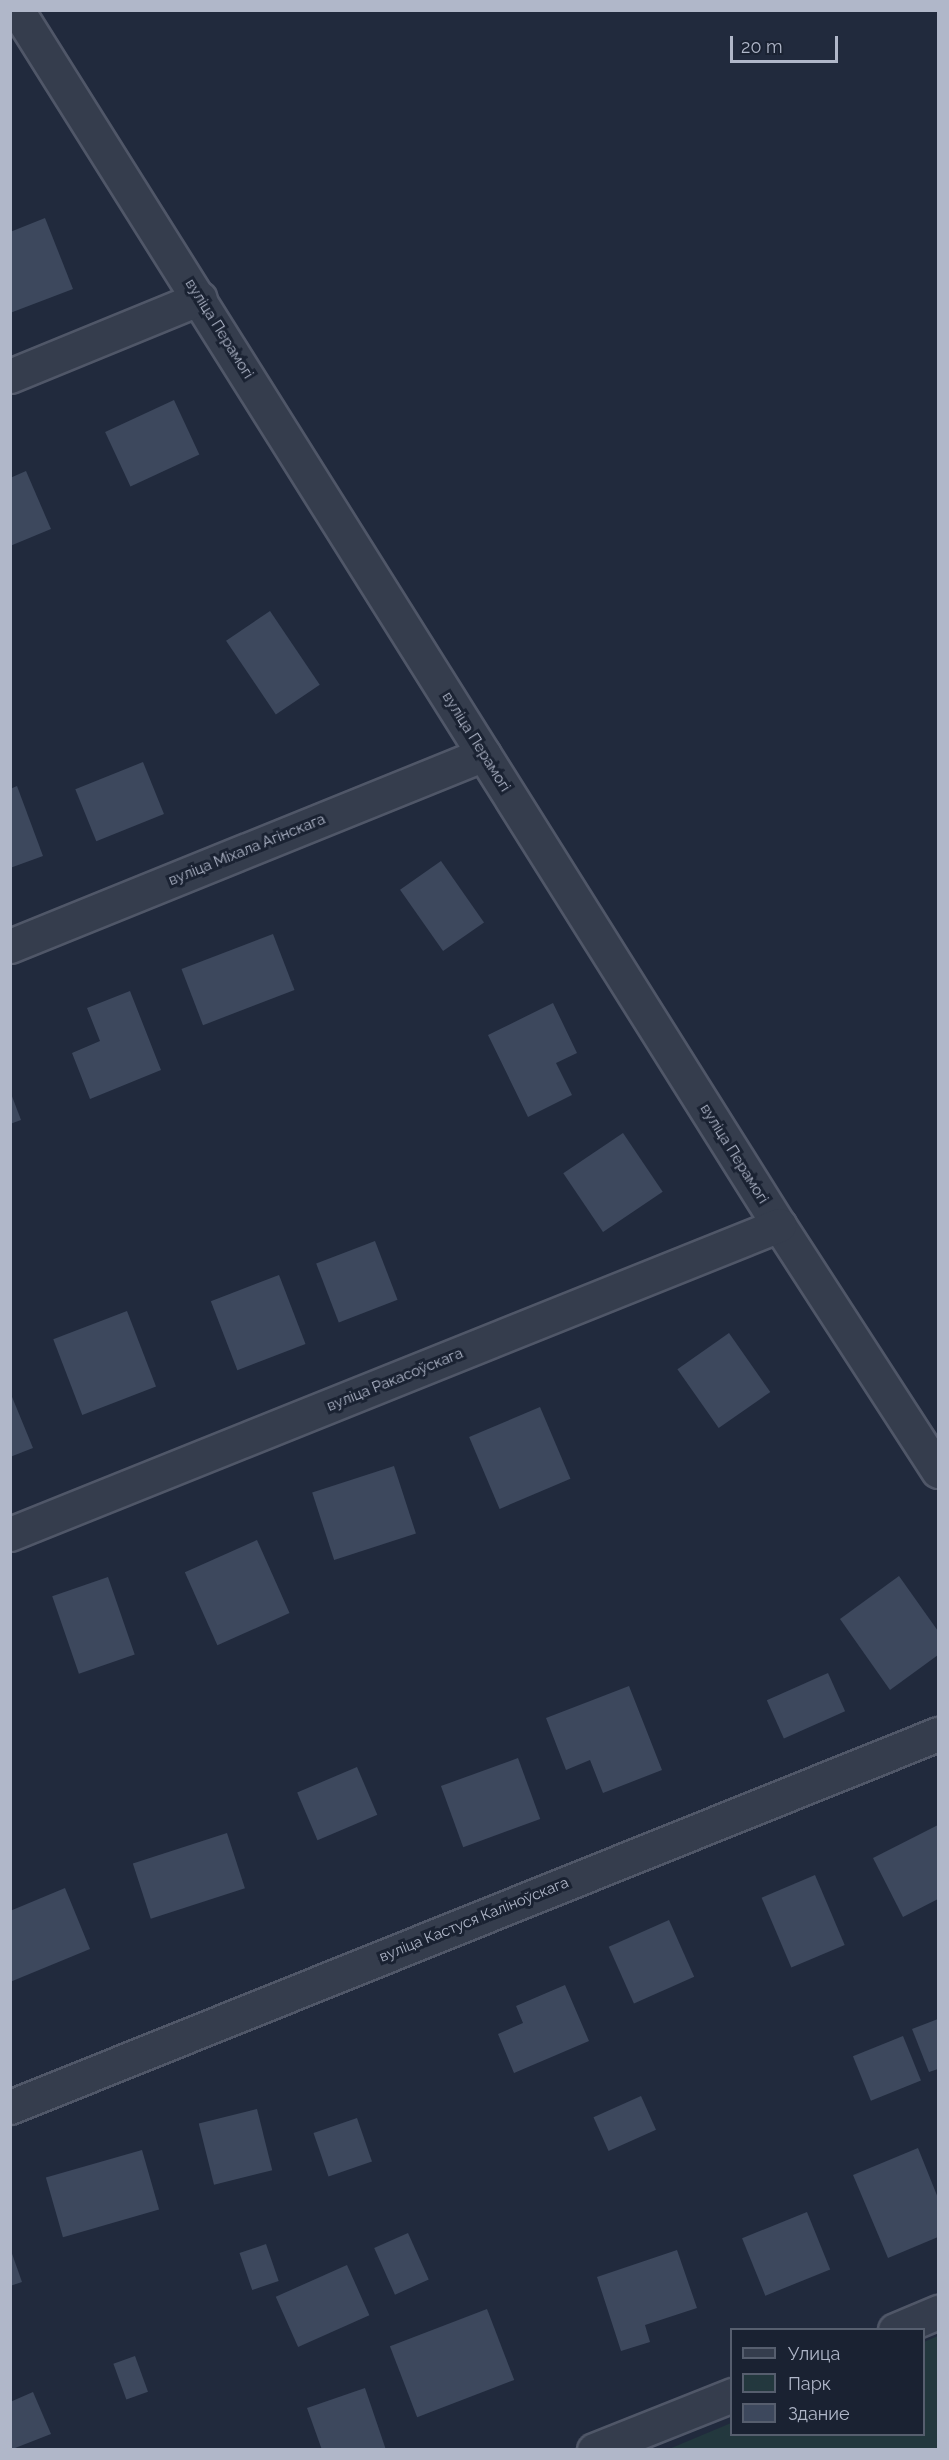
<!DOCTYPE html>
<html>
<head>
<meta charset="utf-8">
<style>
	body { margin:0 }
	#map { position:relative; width:949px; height:2460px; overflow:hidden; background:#212a3d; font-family:Raleway,sans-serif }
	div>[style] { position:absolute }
	.green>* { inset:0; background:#23383e }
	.building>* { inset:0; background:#3d485d; transform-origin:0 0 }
	.roads { filter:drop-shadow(2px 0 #505768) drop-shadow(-2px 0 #505768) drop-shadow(0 2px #505768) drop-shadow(0 -2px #505768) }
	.street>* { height:33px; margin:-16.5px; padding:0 16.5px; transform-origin:16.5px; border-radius:16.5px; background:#353d4d }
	span { translate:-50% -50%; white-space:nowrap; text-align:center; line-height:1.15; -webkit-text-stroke:6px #1a2232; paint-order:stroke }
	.street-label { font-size:15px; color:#b0b7c9 }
	.frame { position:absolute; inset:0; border:12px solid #b0b7c9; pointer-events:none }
	.legend { position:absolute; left:730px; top:2328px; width:195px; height:108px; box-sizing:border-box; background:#1a2232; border:2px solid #565e6e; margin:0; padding:8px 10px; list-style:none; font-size:18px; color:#b0b7c9 }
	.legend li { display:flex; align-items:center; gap:12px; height:30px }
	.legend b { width:30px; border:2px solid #565e6e }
	.scale { position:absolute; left:730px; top:36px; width:108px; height:27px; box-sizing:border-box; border:3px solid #b0b7c9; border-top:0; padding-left:8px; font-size:18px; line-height:21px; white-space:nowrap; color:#b0b7c9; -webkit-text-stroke:4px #1a2232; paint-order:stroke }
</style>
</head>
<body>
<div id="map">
	<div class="green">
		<div style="clip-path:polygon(938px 2336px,938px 2449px,669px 2449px,731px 2423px,732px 2434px,924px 2434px,924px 2342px)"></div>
	</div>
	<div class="building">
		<div style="clip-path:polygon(45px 218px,73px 289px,10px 313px,10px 232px)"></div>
		<div style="left:174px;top:400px;width:60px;height:76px;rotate:65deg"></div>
		<div style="clip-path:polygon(26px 471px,51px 529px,10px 546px,10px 478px)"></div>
		<div style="left:270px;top:611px;width:89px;height:53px;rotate:56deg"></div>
		<div style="left:143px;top:762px;width:56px;height:73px;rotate:68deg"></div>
		<div style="clip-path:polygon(17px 786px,43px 856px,10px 868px,10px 789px)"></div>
		<div style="left:441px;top:861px;width:75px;height:50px;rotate:55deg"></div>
		<div style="left:273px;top:934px;width:60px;height:98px;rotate:69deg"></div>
		<div style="clip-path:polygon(130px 991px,161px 1070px,90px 1099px,72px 1053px,100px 1041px,87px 1008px)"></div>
		<div style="clip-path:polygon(553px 1003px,577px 1053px,556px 1063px,572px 1095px,528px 1117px,488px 1035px)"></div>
		<div style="clip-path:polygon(10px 1091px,21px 1120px,10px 1124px)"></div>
		<div style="left:623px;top:1133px;width:71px;height:72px;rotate:56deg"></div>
		<div style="left:375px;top:1241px;width:63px;height:63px;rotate:69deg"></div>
		<div style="left:279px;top:1275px;width:74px;height:73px;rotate:69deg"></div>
		<div style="left:127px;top:1311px;width:81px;height:79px;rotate:69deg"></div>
		<div style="left:729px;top:1333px;width:72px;height:63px;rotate:55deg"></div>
		<div style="clip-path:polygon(10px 1392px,33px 1448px,10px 1457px)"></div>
		<div style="left:540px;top:1407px;width:78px;height:77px;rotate:67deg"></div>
		<div style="left:394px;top:1466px;width:71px;height:86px;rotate:72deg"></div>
		<div style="left:257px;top:1540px;width:80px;height:79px;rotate:66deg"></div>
		<div style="clip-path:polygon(899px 1576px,938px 1631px,938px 1655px,890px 1690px,840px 1619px)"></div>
		<div style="left:108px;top:1577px;width:82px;height:59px;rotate:71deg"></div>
		<div style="left:828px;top:1673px;width:42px;height:67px;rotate:66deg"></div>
		<div style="clip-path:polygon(629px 1686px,662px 1770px,603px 1793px,590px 1760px,566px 1770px,546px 1718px)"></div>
		<div style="left:518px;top:1758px;width:65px;height:82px;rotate:70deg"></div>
		<div style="left:357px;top:1767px;width:52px;height:65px;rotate:67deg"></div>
		<div style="clip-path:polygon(938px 1825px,938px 1899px,903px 1917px,873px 1858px)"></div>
		<div style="left:227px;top:1833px;width:58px;height:99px;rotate:72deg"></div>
		<div style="left:815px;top:1875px;width:76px;height:58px;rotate:67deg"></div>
		<div style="clip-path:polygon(65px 1888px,90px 1949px,10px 1982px,10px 1911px)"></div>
		<div style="left:669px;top:1920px;width:62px;height:66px;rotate:66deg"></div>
		<div style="clip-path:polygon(565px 1985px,589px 2041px,514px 2073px,498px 2034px,523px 2023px,516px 2006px)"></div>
		<div style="clip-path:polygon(938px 2019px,938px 2069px,929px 2072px,912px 2029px)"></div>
		<div style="left:903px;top:2036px;width:48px;height:54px;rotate:68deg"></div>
		<div style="left:641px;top:2096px;width:37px;height:52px;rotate:66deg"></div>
		<div style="left:257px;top:2109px;width:63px;height:60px;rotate:76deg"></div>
		<div style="left:357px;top:2118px;width:46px;height:46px;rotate:71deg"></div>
		<div style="clip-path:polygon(918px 2148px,938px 2198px,938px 2237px,888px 2258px,853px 2175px)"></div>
		<div style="left:142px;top:2150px;width:62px;height:100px;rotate:74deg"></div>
		<div style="left:807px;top:2212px;width:62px;height:70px;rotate:68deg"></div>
		<div style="left:408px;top:2233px;width:51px;height:37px;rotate:66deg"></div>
		<div style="left:266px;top:2244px;width:39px;height:28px;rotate:71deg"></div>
		<div style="clip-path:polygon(10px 2248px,22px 2282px,10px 2286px)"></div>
		<div style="clip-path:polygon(677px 2250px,697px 2308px,645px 2325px,650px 2342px,621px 2351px,597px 2277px)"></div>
		<div style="left:347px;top:2265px;width:55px;height:78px;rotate:66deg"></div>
		<div style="left:487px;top:2309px;width:76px;height:104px;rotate:69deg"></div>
		<div style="left:135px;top:2356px;width:38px;height:23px;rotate:70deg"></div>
		<div style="clip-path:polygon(365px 2388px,386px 2450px,322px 2450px,307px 2408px)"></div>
		<div style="clip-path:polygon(33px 2392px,51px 2434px,10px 2450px,10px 2402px)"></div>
	</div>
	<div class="roads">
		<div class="street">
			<div style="left:17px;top:10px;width:1434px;rotate:57.91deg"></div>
			<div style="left:779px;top:1225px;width:293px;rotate:57.1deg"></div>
			<div style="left:10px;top:376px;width:205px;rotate:-22.3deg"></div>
			<div style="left:10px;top:946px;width:511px;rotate:-22.05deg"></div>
			<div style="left:10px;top:1534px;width:829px;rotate:-21.89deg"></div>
			<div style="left:10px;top:2107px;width:1000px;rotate:-21.9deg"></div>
			<div style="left:895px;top:2330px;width:47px;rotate:-22.7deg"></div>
			<div style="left:594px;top:2450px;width:149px;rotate:-21.7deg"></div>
		</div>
	</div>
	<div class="street-label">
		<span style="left:219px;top:329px;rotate:58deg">вуліца Перамогі</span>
		<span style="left:476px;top:742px;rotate:58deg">вуліца Перамогі</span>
		<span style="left:247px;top:850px;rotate:-22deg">вуліца Міхала Агінскага</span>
		<span style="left:734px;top:1154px;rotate:58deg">вуліца Перамогі</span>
		<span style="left:395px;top:1380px;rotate:-22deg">вуліца Ракасоўскага</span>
		<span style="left:474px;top:1920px;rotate:-22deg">вуліца Кастуся Каліноўскага</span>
	</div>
	<div class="frame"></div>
	<ul class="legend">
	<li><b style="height:8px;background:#353d4d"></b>Улица</li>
	<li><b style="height:16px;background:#23383e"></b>Парк</li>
	<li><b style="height:16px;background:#3d485d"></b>Здание</li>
	</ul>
	<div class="scale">20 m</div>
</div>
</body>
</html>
